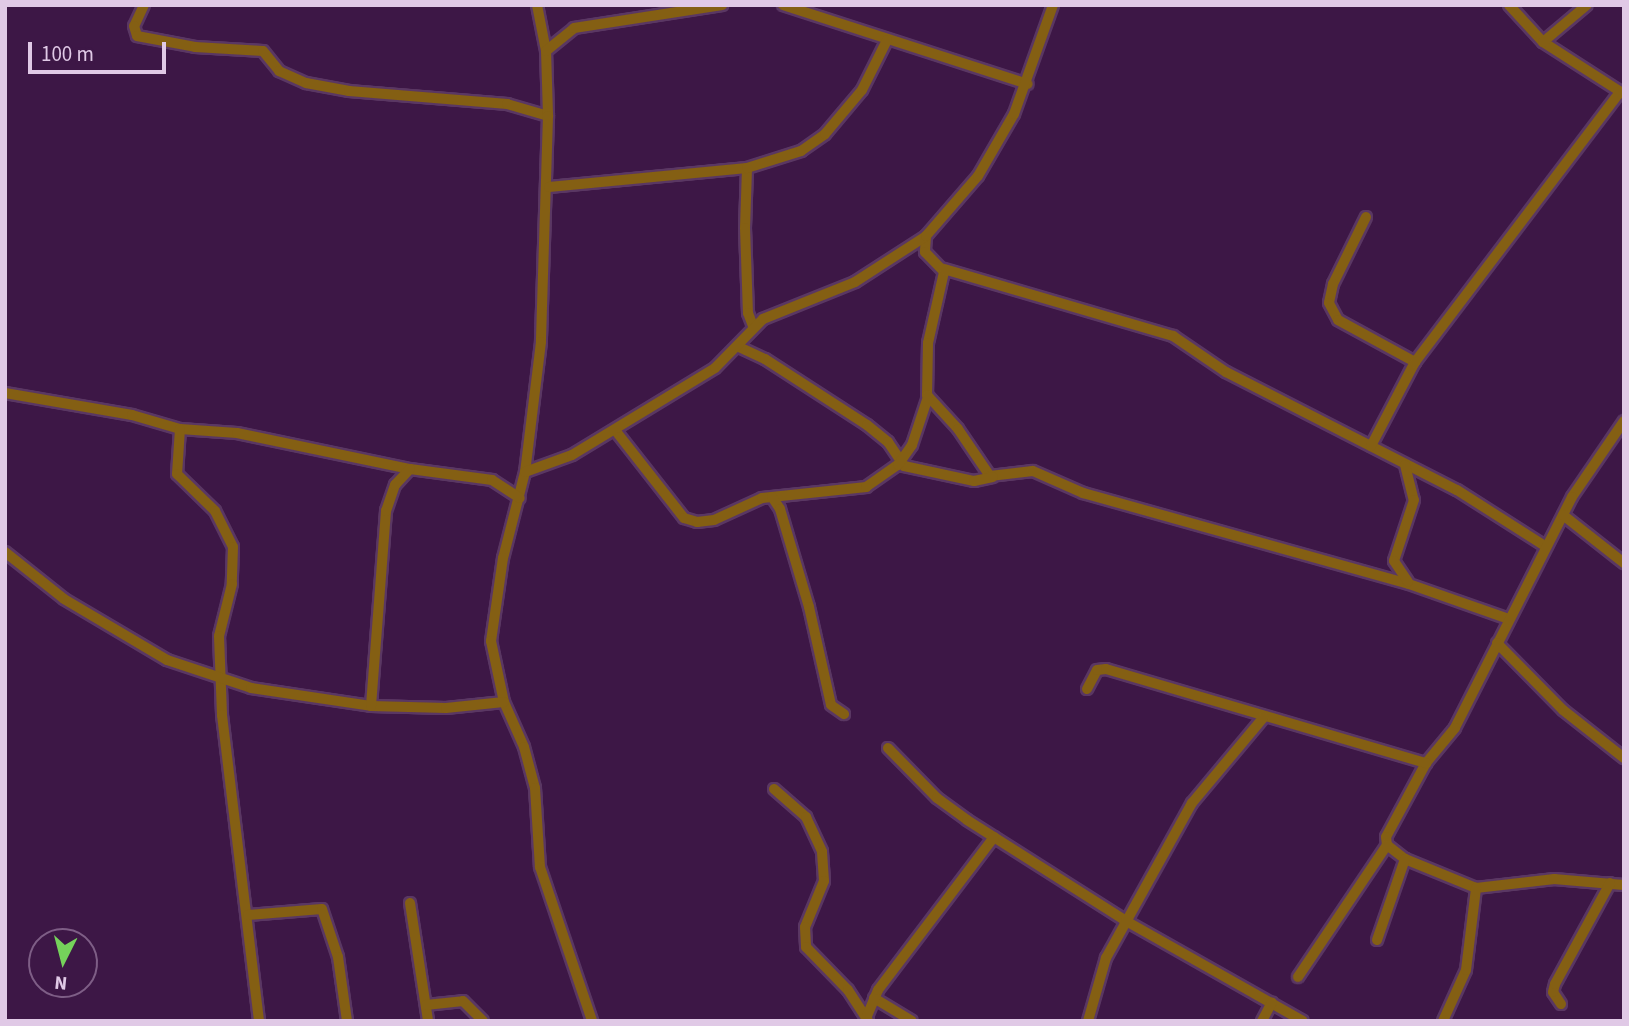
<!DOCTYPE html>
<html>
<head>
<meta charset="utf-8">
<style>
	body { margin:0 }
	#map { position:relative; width:1629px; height:1026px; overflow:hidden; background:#3d1746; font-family:"Source Sans 3",sans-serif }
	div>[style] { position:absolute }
	.roads { filter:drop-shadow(2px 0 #5a3763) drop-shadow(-2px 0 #5a3763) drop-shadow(0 2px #5a3763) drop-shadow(0 -2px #5a3763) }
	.minor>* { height:10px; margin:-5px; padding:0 5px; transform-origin:5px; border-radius:5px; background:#845f13 }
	span { translate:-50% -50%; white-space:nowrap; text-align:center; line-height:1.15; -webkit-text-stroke:5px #3d1746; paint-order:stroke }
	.frame { position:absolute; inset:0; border:7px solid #e0c9e6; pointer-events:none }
	.north { position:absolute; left:28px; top:928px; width:70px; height:70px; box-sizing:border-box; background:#3d1746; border:2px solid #7e5e86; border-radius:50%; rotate:186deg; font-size:19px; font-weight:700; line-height:28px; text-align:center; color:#e0c9e6 }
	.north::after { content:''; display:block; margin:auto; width:24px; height:32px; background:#75d25b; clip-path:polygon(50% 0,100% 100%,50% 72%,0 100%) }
	.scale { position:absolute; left:28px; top:42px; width:138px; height:32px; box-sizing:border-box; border:4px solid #e0c9e6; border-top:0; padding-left:9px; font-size:21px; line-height:24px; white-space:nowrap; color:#e0c9e6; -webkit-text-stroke:5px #3d1746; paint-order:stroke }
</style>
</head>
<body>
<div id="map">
	<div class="roads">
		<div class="minor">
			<div style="left:144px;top:5px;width:23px;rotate:115deg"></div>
			<div style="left:134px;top:26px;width:10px;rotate:73deg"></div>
			<div style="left:137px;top:36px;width:59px;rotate:10.7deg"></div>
			<div style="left:195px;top:47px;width:68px;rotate:3.4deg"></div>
			<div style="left:263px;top:51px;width:26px;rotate:51deg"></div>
			<div style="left:279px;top:71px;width:30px;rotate:24deg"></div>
			<div style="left:306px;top:83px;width:44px;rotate:10.5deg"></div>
			<div style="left:349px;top:91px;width:159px;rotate:4.7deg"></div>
			<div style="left:507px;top:104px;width:43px;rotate:16.3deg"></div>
			<div style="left:537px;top:5px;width:47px;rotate:78.9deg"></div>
			<div style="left:546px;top:51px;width:65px;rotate:88.2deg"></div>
			<div style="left:548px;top:116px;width:226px;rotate:91.8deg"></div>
			<div style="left:541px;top:342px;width:131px;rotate:97deg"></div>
			<div style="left:525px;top:472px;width:89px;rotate:104.3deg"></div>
			<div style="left:503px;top:558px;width:84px;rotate:98.2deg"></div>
			<div style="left:491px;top:641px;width:62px;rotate:78deg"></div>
			<div style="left:504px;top:702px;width:49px;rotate:66deg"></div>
			<div style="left:524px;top:747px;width:42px;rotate:75deg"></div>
			<div style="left:535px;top:788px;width:79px;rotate:86.4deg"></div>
			<div style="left:540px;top:867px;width:163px;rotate:71.3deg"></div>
			<div style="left:783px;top:5px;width:257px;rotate:17.9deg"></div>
			<div style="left:1509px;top:5px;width:50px;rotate:47.4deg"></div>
			<div style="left:1543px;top:42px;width:96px;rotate:32.7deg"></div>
			<div style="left:1543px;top:42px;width:57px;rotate:-40.1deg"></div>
			<div style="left:546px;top:51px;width:36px;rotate:-39deg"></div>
			<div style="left:574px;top:28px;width:150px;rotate:-8.8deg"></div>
			<div style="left:747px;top:168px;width:60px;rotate:91.9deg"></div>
			<div style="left:745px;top:228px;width:85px;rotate:88deg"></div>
			<div style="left:748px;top:313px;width:14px;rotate:69deg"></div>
			<div style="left:549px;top:187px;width:199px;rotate:-5.5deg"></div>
			<div style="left:747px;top:168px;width:57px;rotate:-17.5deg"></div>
			<div style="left:801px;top:151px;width:29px;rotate:-35deg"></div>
			<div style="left:825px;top:134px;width:57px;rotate:-49.9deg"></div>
			<div style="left:862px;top:90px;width:56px;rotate:-63.4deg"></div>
			<div style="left:1366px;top:217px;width:75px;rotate:116.2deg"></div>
			<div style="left:1333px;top:284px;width:19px;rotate:102deg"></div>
			<div style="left:1329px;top:303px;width:19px;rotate:62deg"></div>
			<div style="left:1338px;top:320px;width:88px;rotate:28.6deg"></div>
			<div style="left:926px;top:236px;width:16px;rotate:94deg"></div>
			<div style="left:925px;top:252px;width:28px;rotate:46deg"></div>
			<div style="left:944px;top:272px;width:73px;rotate:102.7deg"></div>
			<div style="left:928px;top:343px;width:52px;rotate:91.1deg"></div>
			<div style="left:927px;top:395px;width:46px;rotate:47.6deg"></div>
			<div style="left:958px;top:429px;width:57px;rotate:55.8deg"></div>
			<div style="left:990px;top:476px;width:43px;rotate:-6.6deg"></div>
			<div style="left:1033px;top:471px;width:55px;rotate:23.7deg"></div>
			<div style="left:1083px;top:493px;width:338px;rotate:15.6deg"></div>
			<div style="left:1409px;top:584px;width:106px;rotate:19.3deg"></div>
			<div style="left:944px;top:269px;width:239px;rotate:16.3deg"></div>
			<div style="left:1173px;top:336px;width:64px;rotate:34.2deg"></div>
			<div style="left:1226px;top:372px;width:259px;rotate:27.1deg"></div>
			<div style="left:1457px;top:490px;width:104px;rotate:32.5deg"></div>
			<div style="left:739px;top:347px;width:29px;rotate:25deg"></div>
			<div style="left:765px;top:359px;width:121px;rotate:32.9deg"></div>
			<div style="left:867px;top:425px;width:27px;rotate:39deg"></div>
			<div style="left:888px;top:442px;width:29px;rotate:56deg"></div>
			<div style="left:904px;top:466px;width:72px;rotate:12.1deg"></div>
			<div style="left:974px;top:481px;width:19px;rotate:-12deg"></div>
			<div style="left:5px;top:393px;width:129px;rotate:9.8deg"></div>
			<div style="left:132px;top:415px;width:50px;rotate:16.3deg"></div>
			<div style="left:180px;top:429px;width:57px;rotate:4deg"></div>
			<div style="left:237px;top:433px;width:177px;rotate:11.8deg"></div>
			<div style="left:410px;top:469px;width:83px;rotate:7.6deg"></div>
			<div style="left:492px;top:480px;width:33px;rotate:33deg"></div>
			<div style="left:1624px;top:421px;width:92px;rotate:124.4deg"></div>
			<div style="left:1572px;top:497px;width:259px;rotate:116.9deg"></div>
			<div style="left:1455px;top:728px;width:45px;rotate:129.6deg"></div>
			<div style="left:1426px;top:763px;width:84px;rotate:118.4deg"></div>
			<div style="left:1386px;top:837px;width:8px;rotate:83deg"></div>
			<div style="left:1387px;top:845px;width:23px;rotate:38deg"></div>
			<div style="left:1405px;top:859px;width:77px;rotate:22.2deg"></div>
			<div style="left:1476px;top:888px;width:79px;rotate:-6.6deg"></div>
			<div style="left:1554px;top:879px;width:70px;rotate:4.9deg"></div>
			<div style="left:180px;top:429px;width:45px;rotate:93.8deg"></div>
			<div style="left:177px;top:474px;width:53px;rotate:44.2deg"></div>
			<div style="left:215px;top:511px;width:40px;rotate:63.4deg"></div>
			<div style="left:233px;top:547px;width:37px;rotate:92deg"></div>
			<div style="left:232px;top:584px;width:54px;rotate:104deg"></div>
			<div style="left:219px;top:636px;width:79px;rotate:87.8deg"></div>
			<div style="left:222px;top:715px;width:308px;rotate:83.1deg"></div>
			<div style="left:615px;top:430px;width:112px;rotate:51.9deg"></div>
			<div style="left:684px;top:518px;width:14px;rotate:17deg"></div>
			<div style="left:697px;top:522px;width:17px;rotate:-7deg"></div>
			<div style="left:714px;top:520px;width:53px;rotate:-24.6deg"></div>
			<div style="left:762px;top:498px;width:105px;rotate:-6deg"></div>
			<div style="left:866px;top:487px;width:39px;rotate:-35deg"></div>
			<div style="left:898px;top:465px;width:24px;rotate:-55deg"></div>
			<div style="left:912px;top:445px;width:51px;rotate:-71.6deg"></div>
			<div style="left:1371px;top:446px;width:95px;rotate:-62.4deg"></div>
			<div style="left:1415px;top:362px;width:339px;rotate:-52.8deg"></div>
			<div style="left:1405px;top:465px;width:36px;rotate:76deg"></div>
			<div style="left:1414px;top:500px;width:64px;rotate:108.2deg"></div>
			<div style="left:1394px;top:561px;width:25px;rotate:56deg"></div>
			<div style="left:525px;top:472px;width:50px;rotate:-19.9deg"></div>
			<div style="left:572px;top:455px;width:167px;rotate:-31.3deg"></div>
			<div style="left:715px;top:368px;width:69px;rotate:-45.6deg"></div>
			<div style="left:763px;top:319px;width:99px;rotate:-21.9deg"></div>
			<div style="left:855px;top:282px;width:85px;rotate:-32.9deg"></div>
			<div style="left:926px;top:236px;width:79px;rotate:-49.1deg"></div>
			<div style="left:978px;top:176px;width:72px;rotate:-59.9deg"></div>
			<div style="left:1014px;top:114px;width:116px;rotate:-70.3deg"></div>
			<div style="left:772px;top:497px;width:14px;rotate:56deg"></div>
			<div style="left:780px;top:509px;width:102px;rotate:73.5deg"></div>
			<div style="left:809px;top:607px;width:100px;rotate:77.3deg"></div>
			<div style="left:831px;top:705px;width:16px;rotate:35deg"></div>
			<div style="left:1563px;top:515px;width:78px;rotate:38.2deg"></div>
			<div style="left:5px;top:552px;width:75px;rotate:38.5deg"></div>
			<div style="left:64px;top:599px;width:120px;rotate:30.6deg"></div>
			<div style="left:167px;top:660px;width:89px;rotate:18.4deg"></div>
			<div style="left:251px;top:688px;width:121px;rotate:8.5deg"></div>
			<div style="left:371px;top:706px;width:75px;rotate:1.5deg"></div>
			<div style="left:446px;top:708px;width:58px;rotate:-5.9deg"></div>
			<div style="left:1497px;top:643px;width:94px;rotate:45.4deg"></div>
			<div style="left:1563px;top:710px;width:78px;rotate:38.2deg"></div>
			<div style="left:1087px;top:689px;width:21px;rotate:-62deg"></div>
			<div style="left:1097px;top:670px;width:9px;rotate:-6deg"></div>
			<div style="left:1106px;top:669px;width:334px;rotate:16.4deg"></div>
			<div style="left:371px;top:706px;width:196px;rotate:-85.6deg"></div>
			<div style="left:386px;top:511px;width:28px;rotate:-71deg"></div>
			<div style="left:395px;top:485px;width:22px;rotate:-47deg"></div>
			<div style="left:888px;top:748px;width:70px;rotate:45.6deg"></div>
			<div style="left:937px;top:798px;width:37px;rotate:36deg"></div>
			<div style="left:967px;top:820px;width:188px;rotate:32.4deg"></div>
			<div style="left:1126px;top:921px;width:203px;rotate:29.5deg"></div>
			<div style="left:774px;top:789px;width:43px;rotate:41.2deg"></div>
			<div style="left:806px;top:817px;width:38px;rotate:65deg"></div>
			<div style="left:822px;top:852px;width:29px;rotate:86deg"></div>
			<div style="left:824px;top:881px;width:50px;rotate:112.4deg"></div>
			<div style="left:805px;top:927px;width:20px;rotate:87deg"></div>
			<div style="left:806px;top:947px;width:60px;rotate:45.7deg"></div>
			<div style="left:848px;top:990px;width:37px;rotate:57deg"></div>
			<div style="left:410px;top:903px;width:119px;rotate:81.3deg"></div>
			<div style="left:248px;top:915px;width:74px;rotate:-4.6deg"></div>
			<div style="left:322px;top:909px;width:51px;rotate:71.6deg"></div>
			<div style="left:338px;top:957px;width:65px;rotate:82deg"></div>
			<div style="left:1377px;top:940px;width:86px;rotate:-70.9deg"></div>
			<div style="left:1298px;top:977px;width:159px;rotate:-56deg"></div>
			<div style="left:874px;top:998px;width:44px;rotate:31.2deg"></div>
			<div style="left:1561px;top:1004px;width:14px;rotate:-124deg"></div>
			<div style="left:1553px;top:992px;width:8px;rotate:-76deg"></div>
			<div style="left:1555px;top:984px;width:115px;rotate:-61.4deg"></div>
			<div style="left:426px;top:1005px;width:37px;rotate:-6deg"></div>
			<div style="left:463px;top:1001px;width:28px;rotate:45deg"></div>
			<div style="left:867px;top:1016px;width:28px;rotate:-67deg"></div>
			<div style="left:878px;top:990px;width:192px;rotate:-52.8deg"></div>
			<div style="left:1088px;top:1021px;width:66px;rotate:-74.1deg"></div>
			<div style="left:1106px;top:958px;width:177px;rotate:-61deg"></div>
			<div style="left:1192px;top:803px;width:111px;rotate:-50.1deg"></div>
			<div style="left:1262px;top:1021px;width:21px;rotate:-62deg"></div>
			<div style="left:1443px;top:1021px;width:56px;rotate:-65.7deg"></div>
			<div style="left:1466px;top:970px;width:83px;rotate:-83deg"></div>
		</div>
	</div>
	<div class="frame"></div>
	<div class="north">N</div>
	<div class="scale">100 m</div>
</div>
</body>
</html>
